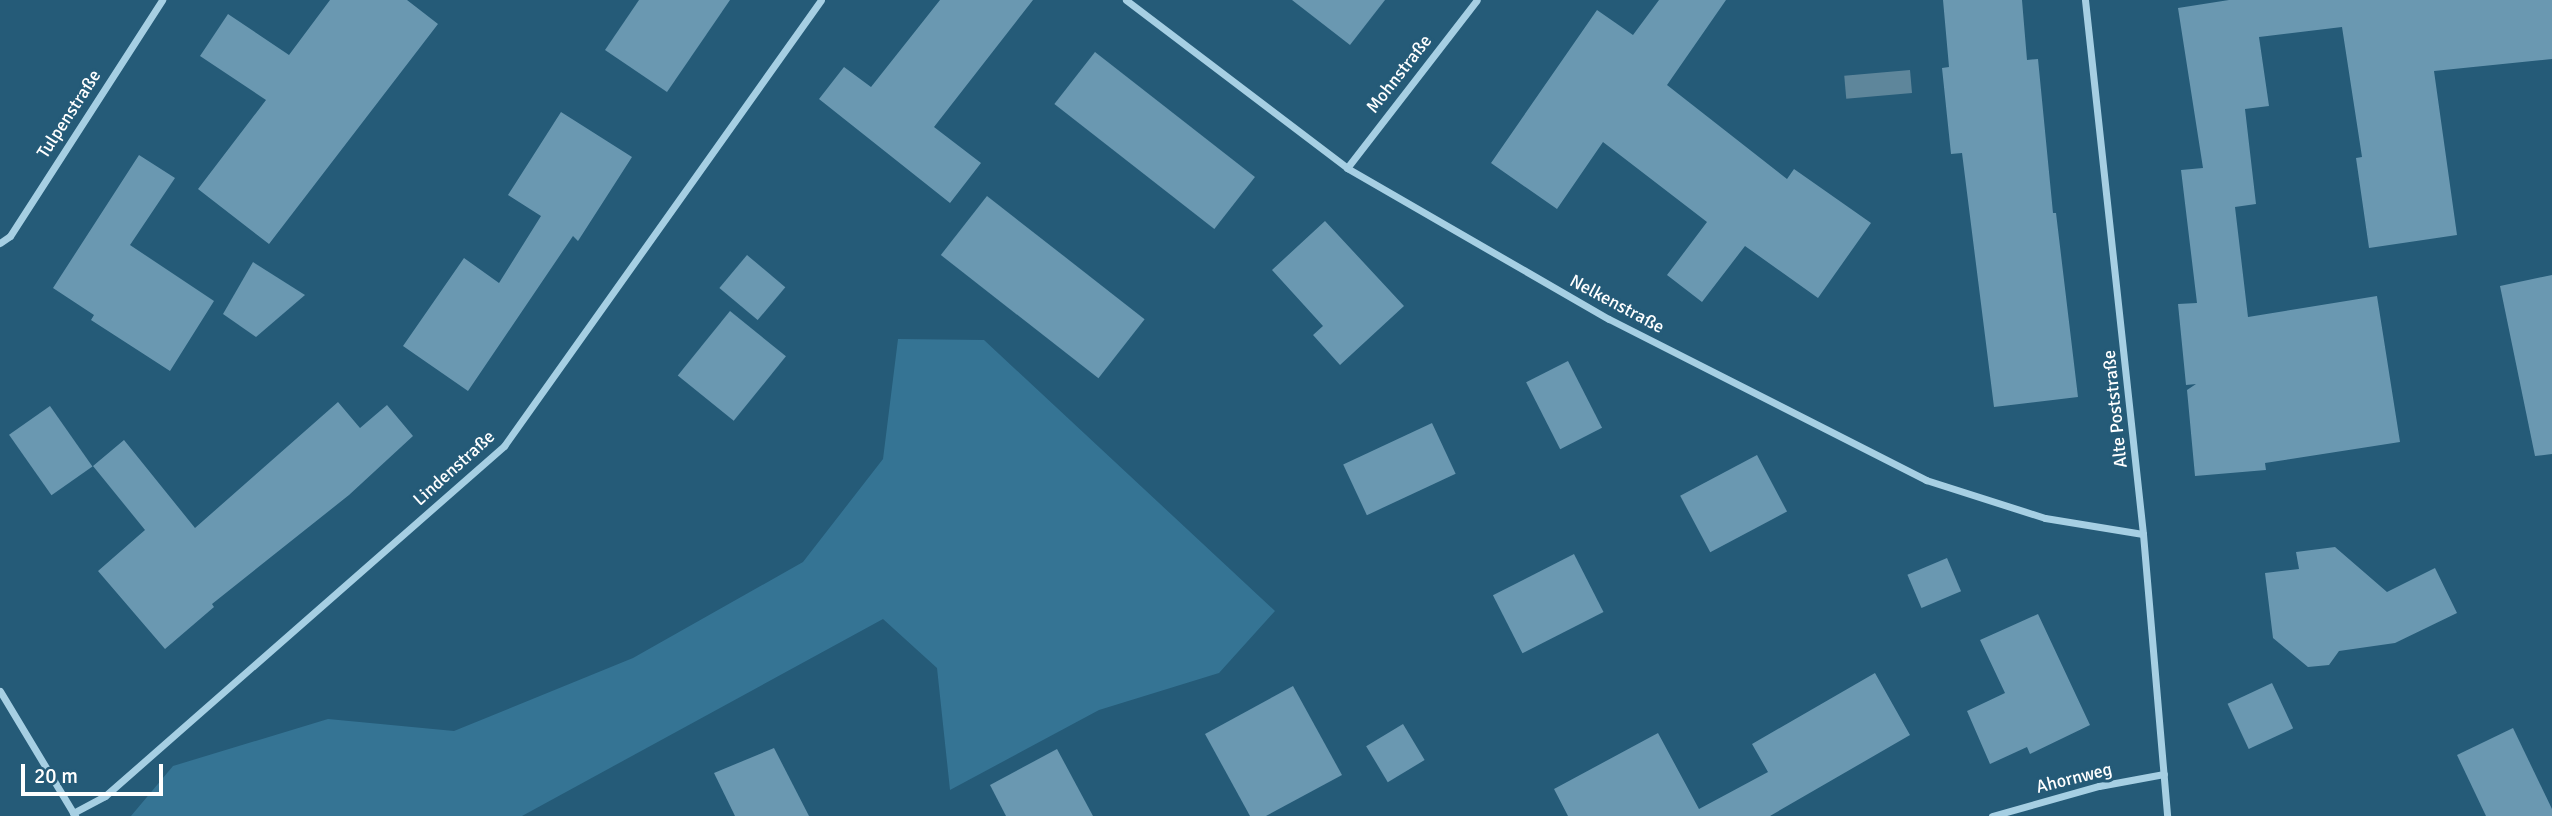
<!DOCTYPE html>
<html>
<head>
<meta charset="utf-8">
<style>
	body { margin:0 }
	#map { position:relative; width:2552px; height:816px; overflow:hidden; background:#255b78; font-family:Signika,sans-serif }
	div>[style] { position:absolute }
	.green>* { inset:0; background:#357494 }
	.water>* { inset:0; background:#5e869b; transform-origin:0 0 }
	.building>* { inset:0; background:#6a98b1; transform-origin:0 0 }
	.minor>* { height:7px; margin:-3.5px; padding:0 3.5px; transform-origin:3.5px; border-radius:3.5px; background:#a6cfe3 }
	span { translate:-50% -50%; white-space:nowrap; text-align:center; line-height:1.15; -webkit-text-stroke:6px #255b78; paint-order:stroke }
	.street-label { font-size:18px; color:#fff }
	.scale { position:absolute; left:21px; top:764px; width:142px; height:32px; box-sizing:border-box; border:4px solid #fff; border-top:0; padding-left:9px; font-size:21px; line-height:24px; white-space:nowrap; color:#fff; -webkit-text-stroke:5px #255b78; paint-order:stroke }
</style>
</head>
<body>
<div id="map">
	<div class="green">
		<div style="clip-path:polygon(898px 339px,984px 340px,1275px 611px,1219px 673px,1099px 710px,950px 790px,937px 668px,883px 619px,522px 816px,131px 816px,173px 766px,328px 719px,454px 731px,633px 658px,803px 562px,883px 459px)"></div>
	</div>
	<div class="water">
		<div style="left:1910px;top:70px;width:23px;height:66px;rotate:85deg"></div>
	</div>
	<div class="building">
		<div style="clip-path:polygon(330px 0,407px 0,438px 24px,269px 244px,198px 189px,266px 100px,200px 56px,228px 14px,289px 55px)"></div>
		<div style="clip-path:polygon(639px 0,730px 0,667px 92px,605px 50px)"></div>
		<div style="clip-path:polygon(940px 0,1033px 0,934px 127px,981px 163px,950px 203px,819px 99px,844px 67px,871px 87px)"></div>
		<div style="clip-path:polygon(1292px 0,1385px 0,1350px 45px)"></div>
		<div style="clip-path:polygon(1659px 0,1726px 0,1667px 85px,1787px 179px,1794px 169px,1871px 223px,1818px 298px,1745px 246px,1702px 302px,1667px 275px,1707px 222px,1603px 142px,1557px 209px,1491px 163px,1597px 10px,1633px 35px)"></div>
		<div style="clip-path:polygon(1943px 0,2022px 0,2027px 60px,2038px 59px,2053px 213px,2056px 213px,2078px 397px,1994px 407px,1962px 153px,1951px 154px,1942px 68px,1949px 67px)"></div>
		<div style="clip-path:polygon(2229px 0,2552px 0,2552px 59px,2434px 71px,2457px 235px,2369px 248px,2356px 158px,2362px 157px,2342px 27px,2259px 37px,2269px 106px,2245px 109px,2256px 204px,2235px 207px,2248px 317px,2377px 296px,2400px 442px,2265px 463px,2266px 470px,2195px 476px,2187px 390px,2196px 384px,2186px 385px,2178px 304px,2197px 303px,2181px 170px,2203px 168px,2178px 8px)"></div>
		<div style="left:1095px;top:52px;width:203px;height:66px;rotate:38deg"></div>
		<div style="clip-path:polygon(561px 112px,632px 157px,578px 241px,573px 236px,468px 391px,403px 346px,464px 258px,499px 283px,541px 216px,508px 195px)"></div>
		<div style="clip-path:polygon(139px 155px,175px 178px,130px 245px,214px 301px,170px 371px,91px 320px,94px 315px,53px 288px)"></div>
		<div style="left:987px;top:196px;width:200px;height:75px;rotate:38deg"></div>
		<div style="clip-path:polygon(1325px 221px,1404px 306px,1340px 365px,1313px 335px,1323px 326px,1272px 270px)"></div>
		<div style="left:747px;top:255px;width:50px;height:43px;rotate:40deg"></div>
		<div style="clip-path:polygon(253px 262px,305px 295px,256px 337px,223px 314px)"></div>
		<div style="clip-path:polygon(2552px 275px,2552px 454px,2535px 456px,2500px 286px)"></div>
		<div style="left:730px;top:311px;width:72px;height:83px;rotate:39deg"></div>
		<div style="left:1568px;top:361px;width:75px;height:47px;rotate:63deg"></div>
		<div style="clip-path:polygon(338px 402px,360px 428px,387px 405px,413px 436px,349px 495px,212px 604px,214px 607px,165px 649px,98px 571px,145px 530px,93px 466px,124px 440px,195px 528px)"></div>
		<div style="left:50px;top:406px;width:74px;height:50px;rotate:55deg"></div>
		<div style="left:1432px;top:423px;width:56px;height:98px;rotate:65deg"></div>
		<div style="left:1757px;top:455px;width:64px;height:87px;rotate:62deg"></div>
		<div style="clip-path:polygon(2335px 547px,2387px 592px,2435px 568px,2457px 613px,2395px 643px,2339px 651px,2329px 665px,2308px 667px,2273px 638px,2265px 573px,2299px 569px,2296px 552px)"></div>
		<div style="left:1574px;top:554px;width:65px;height:91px;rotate:63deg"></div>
		<div style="left:1947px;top:558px;width:36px;height:43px;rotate:67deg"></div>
		<div style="clip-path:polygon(2038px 614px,2090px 725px,2030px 754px,2027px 747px,1990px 764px,1967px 711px,2005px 693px,1980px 640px)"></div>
		<div style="clip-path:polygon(1875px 673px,1910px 735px,1770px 816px,1568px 816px,1554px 789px,1658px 733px,1699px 809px,1768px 772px,1752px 744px)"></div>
		<div style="left:2272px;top:683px;width:50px;height:49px;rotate:65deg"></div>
		<div style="clip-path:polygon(1293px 686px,1342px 775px,1266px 816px,1250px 816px,1205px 734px)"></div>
		<div style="left:1403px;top:724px;width:42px;height:43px;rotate:59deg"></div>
		<div style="clip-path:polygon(2513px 728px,2552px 809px,2552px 816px,2486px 816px,2457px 755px)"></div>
		<div style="clip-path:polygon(774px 748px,809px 816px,735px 816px,714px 773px)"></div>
		<div style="clip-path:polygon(1057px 749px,1093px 816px,1006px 816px,990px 785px)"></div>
	</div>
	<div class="minor">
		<div style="left:1126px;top:0;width:278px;rotate:37.2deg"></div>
		<div style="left:1347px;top:168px;width:302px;rotate:30deg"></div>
		<div style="left:1609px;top:319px;width:356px;rotate:26.9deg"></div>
		<div style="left:1926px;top:480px;width:125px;rotate:17.7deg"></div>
		<div style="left:2045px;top:518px;width:99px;rotate:9.3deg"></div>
		<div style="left:2085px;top:0;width:537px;rotate:83.8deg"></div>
		<div style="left:2143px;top:534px;width:283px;rotate:85.1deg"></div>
		<div style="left:1347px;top:168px;width:212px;rotate:-52.3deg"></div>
		<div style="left:0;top:243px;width:12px;rotate:-35deg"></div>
		<div style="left:10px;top:236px;width:281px;rotate:-57.2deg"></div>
		<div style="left:0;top:691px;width:146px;rotate:59deg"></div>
		<div style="left:73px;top:813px;width:36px;rotate:-28deg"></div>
		<div style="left:105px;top:796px;width:531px;rotate:-41.26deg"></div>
		<div style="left:504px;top:446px;width:547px;rotate:-54.6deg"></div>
		<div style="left:1992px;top:816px;width:111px;rotate:-15.7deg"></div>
		<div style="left:2099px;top:786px;width:66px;rotate:-10.5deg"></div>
	</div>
	<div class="street-label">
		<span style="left:1399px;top:74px;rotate:-52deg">Mohnstraße</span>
		<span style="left:69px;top:114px;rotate:-57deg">Tulpenstraße</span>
		<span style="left:1617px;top:304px;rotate:28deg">Nelkenstraße</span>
		<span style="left:2115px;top:409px;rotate:-96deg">Alte Poststraße</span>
		<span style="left:454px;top:468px;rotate:-42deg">Lindenstraße</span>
		<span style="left:2074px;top:778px;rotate:-14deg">Ahornweg</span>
	</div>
	<div class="scale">20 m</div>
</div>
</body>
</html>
